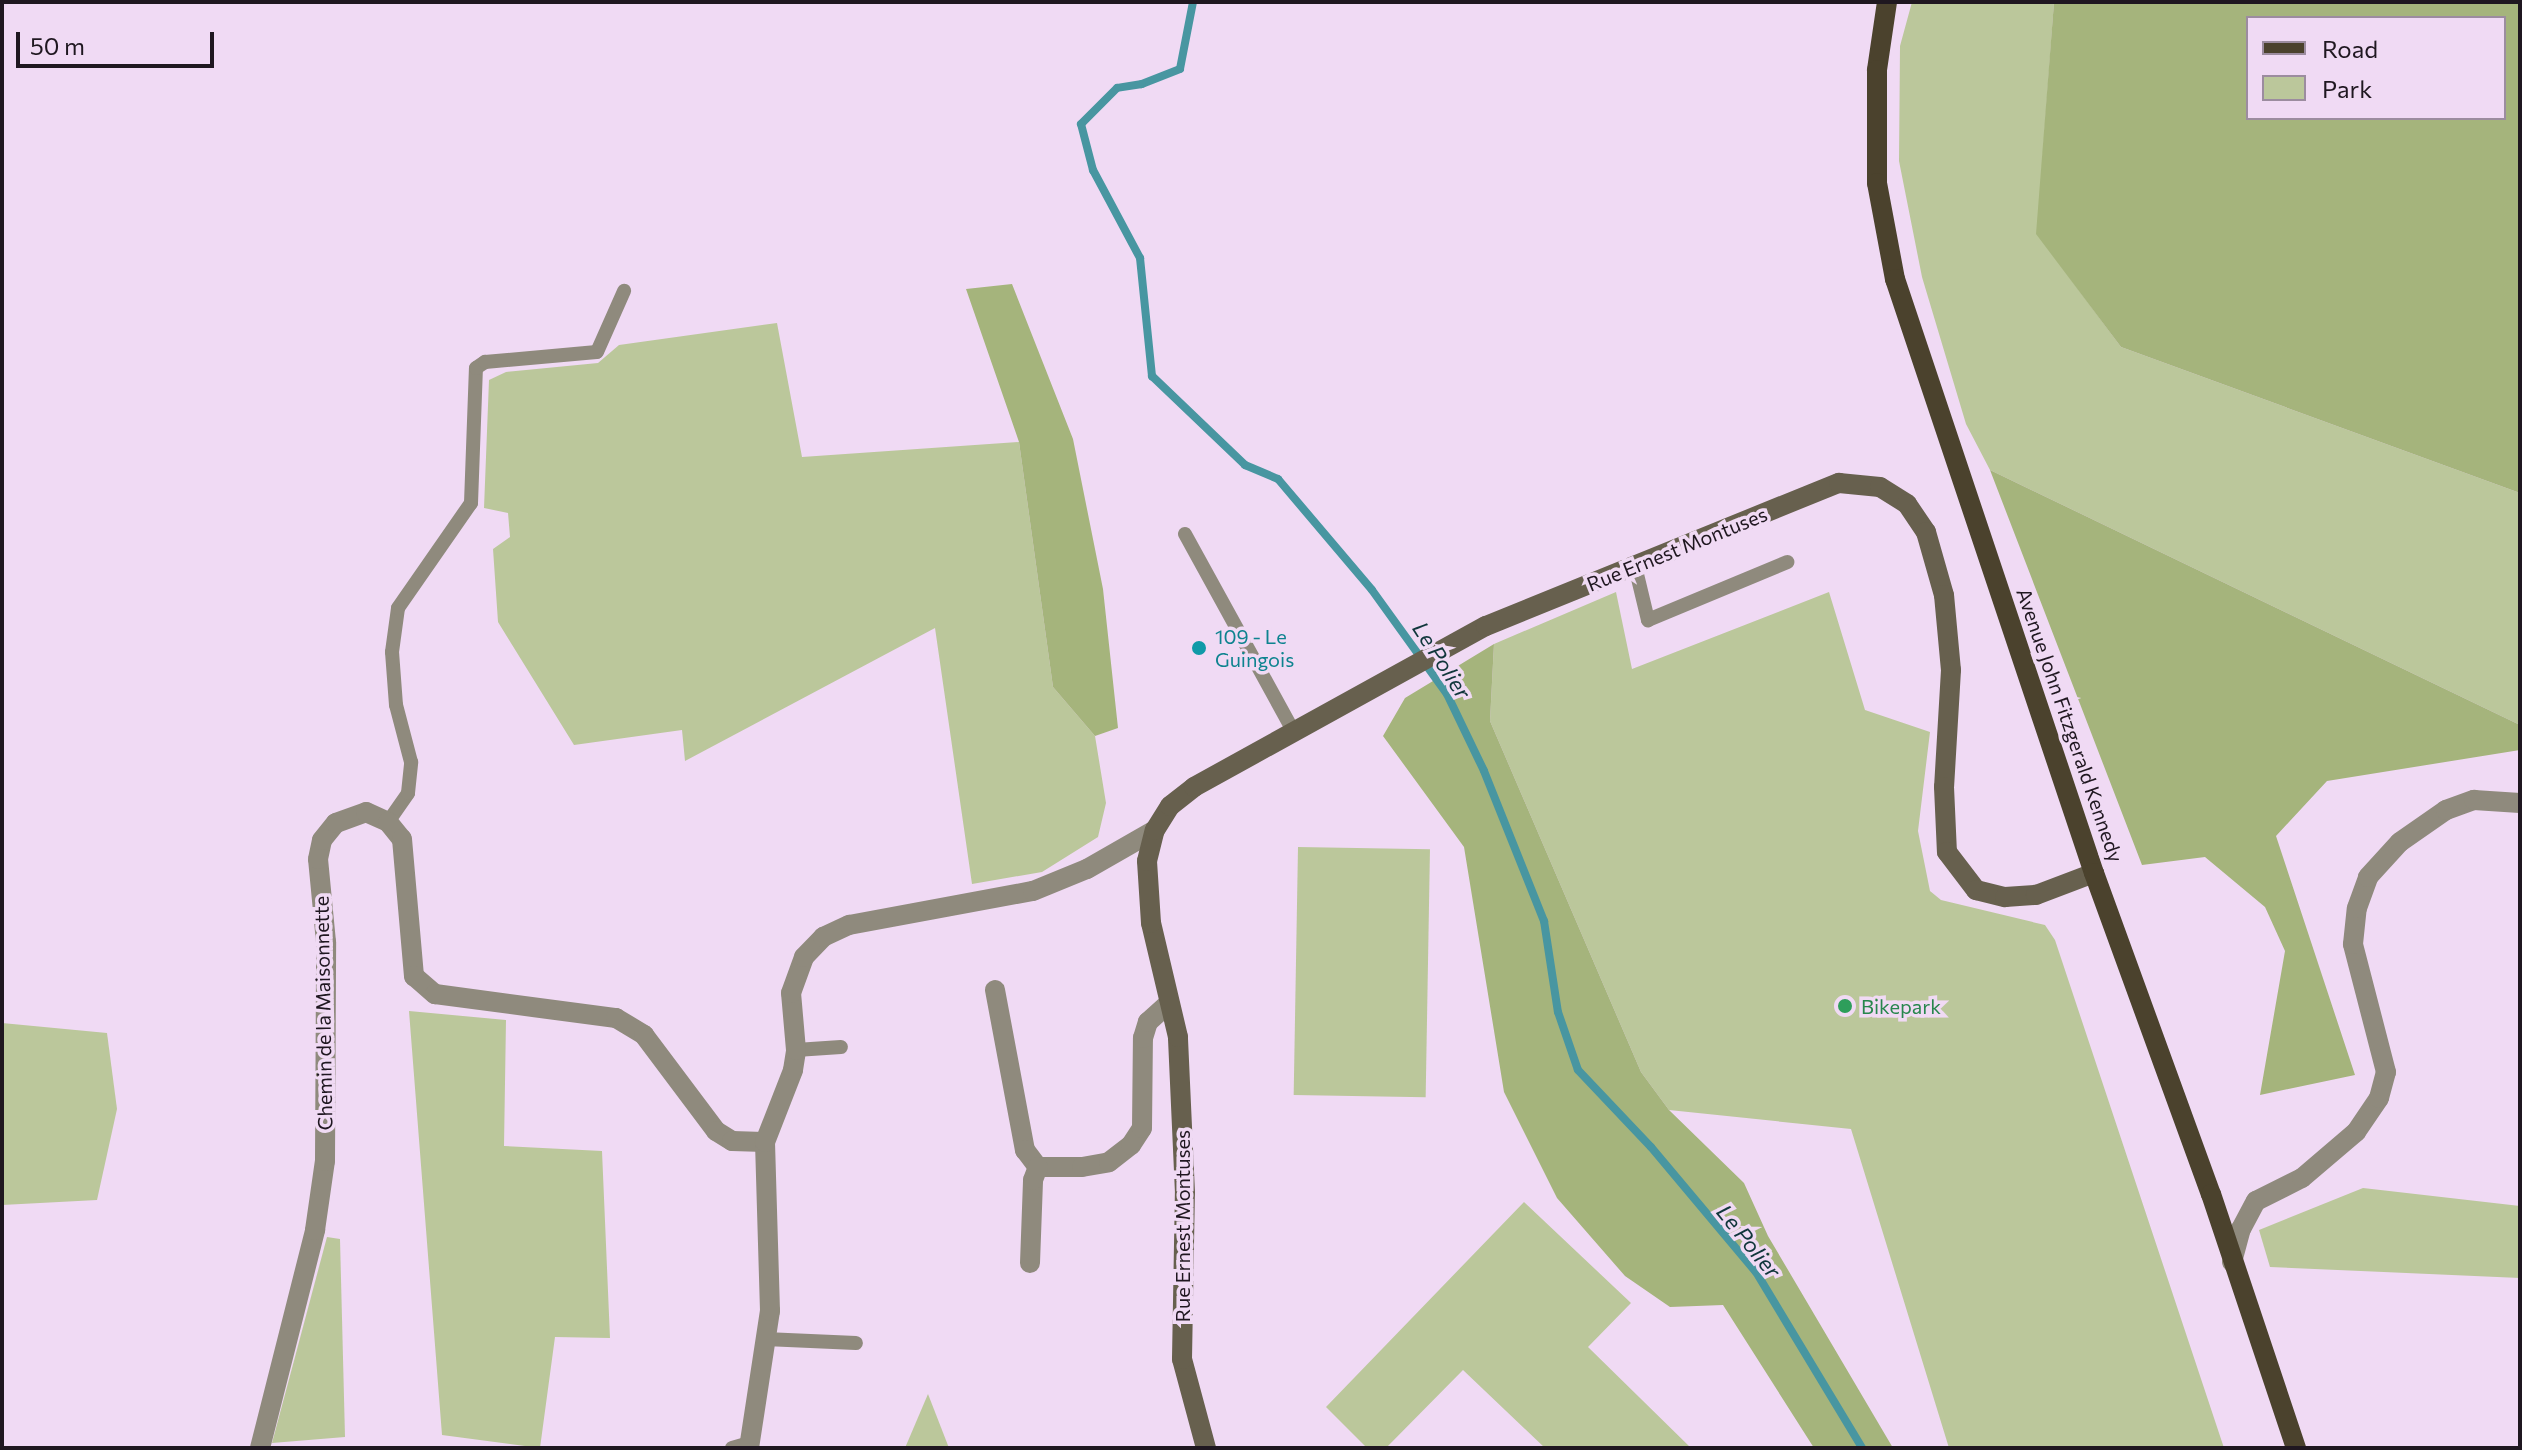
<!DOCTYPE html>
<html>
<head>
<meta charset="utf-8">
<style>
	body { margin:0 }
	#map { position:relative; width:2522px; height:1450px; overflow:hidden; background:#f0daf4; font-family:Commissioner,sans-serif }
	div>[style] { position:absolute }
	.green>* { inset:0; background:#bbc79b; transform-origin:0 0 }
	.forest>* { inset:0; background:#a5b47c }
	.stream>* { height:8px; margin:-4px; padding:0 4px; transform-origin:4px; border-radius:4px; background:#4896a1 }
	.lane>* { height:14px; margin:-7px; padding:0 7px; transform-origin:7px; border-radius:7px; background:#8f8a7d }
	.street>* { height:20px; margin:-10px; padding:0 10px; transform-origin:10px; border-radius:10px; background:#8f8a7d }
	.secondary>* { height:20px; margin:-10px; padding:0 10px; transform-origin:10px; border-radius:10px; background:#67604e }
	.primary>* { height:20px; margin:-10px; padding:0 10px; transform-origin:10px; border-radius:10px; background:#4b422d }
	.dots>* { width:22px; height:22px; translate:-50% -50%; box-sizing:border-box; border:4px solid #f0daf4; border-radius:50% }
	span { translate:-50% -50%; white-space:nowrap; text-align:center; line-height:1.15; -webkit-text-stroke:7px #f0daf4; paint-order:stroke }
	.street-label { font-size:20px; color:#1f1720 }
	.culture-label { font-size:20px; color:#0d838f }
	.left { translate:0 -50%; text-align:left }
	.leisure-label { font-size:20px; color:#27864d }
	.water-label { font-size:22px; color:#10363b; font-style:italic }
	.frame { position:absolute; inset:0; border:4px solid #1f1720; pointer-events:none }
	.legend { position:absolute; left:2246px; top:16px; width:260px; height:104px; box-sizing:border-box; background:#f0daf4; border:2px solid #9c8c9f; margin:0; padding:10px 14px; list-style:none; font-size:24px; color:#1f1720 }
	.legend li { display:flex; align-items:center; gap:16px; height:40px }
	.legend b { width:40px; border:2px solid #9c8c9f }
	.scale { position:absolute; left:16px; top:32px; width:198px; height:36px; box-sizing:border-box; border:4px solid #1f1720; border-top:0; padding-left:10px; font-size:24px; line-height:28px; white-space:nowrap; color:#1f1720; -webkit-text-stroke:6px #f0daf4; paint-order:stroke }
</style>
</head>
<body>
<div id="map">
	<div class="green">
		<div style="clip-path:polygon(1912px 2px,2054px 2px,2037px 234px,2121px 347px,2520px 493px,2520px 725px,1990px 470px,1966px 424px,1922px 277px,1899px 161px,1900px 46px)"></div>
		<div style="clip-path:polygon(777px 323px,802px 457px,1019px 442px,1053px 687px,1095px 736px,1106px 803px,1098px 837px,1042px 872px,972px 884px,935px 628px,685px 761px,682px 730px,574px 745px,498px 622px,493px 549px,510px 537px,508px 513px,484px 508px,489px 380px,506px 372px,598px 363px,619px 345px)"></div>
		<div style="clip-path:polygon(1616px 592px,1632px 669px,1829px 592px,1865px 710px,1930px 732px,1918px 831px,1930px 891px,1941px 900px,2045px 925px,2055px 940px,2224px 1448px,1949px 1448px,1851px 1129px,1669px 1110px,1641px 1072px,1490px 721px,1494px 644px)"></div>
		<div style="left:1298px;top:847px;width:132px;height:248px;rotate:1deg"></div>
		<div style="clip-path:polygon(409px 1011px,506px 1020px,504px 1146px,602px 1151px,610px 1338px,555px 1337px,540px 1448px,442px 1435px)"></div>
		<div style="clip-path:polygon(2px 1023px,107px 1033px,117px 1109px,97px 1200px,2px 1205px)"></div>
		<div style="clip-path:polygon(2363px 1188px,2520px 1206px,2520px 1278px,2270px 1267px,2259px 1230px)"></div>
		<div style="clip-path:polygon(1524px 1202px,1631px 1303px,1588px 1347px,1691px 1448px,1545px 1448px,1463px 1370px,1386px 1448px,1367px 1448px,1326px 1407px)"></div>
		<div style="clip-path:polygon(327px 1237px,340px 1239px,345px 1437px,272px 1443px)"></div>
		<div style="clip-path:polygon(928px 1394px,949px 1448px,905px 1448px)"></div>
	</div>
	<div class="forest">
		<div style="clip-path:polygon(evenodd,2054px 2px,2520px 2px,2520px 493px,2121px 347px,2036px 234px,2054px 2px,2248px 18px,2504px 18px,2504px 118px,2248px 118px,2248px 18px)"></div>
		<div style="clip-path:polygon(1012px 284px,1073px 439px,1103px 589px,1118px 728px,1095px 736px,1053px 687px,1019px 442px,966px 289px)"></div>
		<div style="clip-path:polygon(1990px 470px,2520px 725px,2520px 750px,2327px 781px,2276px 836px,2355px 1075px,2260px 1095px,2285px 951px,2265px 907px,2205px 857px,2142px 865px)"></div>
		<div style="clip-path:polygon(1494px 644px,1490px 721px,1641px 1072px,1669px 1110px,1744px 1183px,1768px 1236px,1893px 1448px,1814px 1448px,1723px 1305px,1670px 1307px,1625px 1276px,1557px 1198px,1504px 1092px,1464px 847px,1383px 736px,1405px 698px)"></div>
	</div>
	<div class="stream">
		<div style="left:1193px;top:2px;width:68px;rotate:101deg"></div>
		<div style="left:1180px;top:69px;width:41px;rotate:158.5deg"></div>
		<div style="left:1142px;top:84px;width:25px;rotate:171deg"></div>
		<div style="left:1117px;top:88px;width:51px;rotate:135deg"></div>
		<div style="left:1081px;top:124px;width:48px;rotate:75.4deg"></div>
		<div style="left:1093px;top:170px;width:100px;rotate:61.9deg"></div>
		<div style="left:1140px;top:258px;width:119px;rotate:84.2deg"></div>
		<div style="left:1152px;top:376px;width:129px;rotate:43.7deg"></div>
		<div style="left:1245px;top:465px;width:36px;rotate:23deg"></div>
		<div style="left:1278px;top:479px;width:145px;rotate:49.7deg"></div>
		<div style="left:1372px;top:590px;width:128px;rotate:54.2deg"></div>
		<div style="left:1447px;top:694px;width:85px;rotate:64.3deg"></div>
		<div style="left:1484px;top:771px;width:162px;rotate:68.2deg"></div>
		<div style="left:1544px;top:921px;width:92px;rotate:81.3deg"></div>
		<div style="left:1558px;top:1012px;width:61px;rotate:71deg"></div>
		<div style="left:1578px;top:1070px;width:106px;rotate:46.5deg"></div>
		<div style="left:1651px;top:1147px;width:163px;rotate:50deg"></div>
		<div style="left:1756px;top:1272px;width:205px;rotate:58.9deg"></div>
	</div>
	<div class="lane">
		<div style="left:1185px;top:534px;width:226px;rotate:61.2deg"></div>
		<div style="left:1635px;top:566px;width:56px;rotate:76.5deg"></div>
		<div style="left:1648px;top:620px;width:151px;rotate:-22.6deg"></div>
		<div style="left:388px;top:822px;width:35px;rotate:-55deg"></div>
		<div style="left:408px;top:793px;width:31px;rotate:-84deg"></div>
		<div style="left:411px;top:762px;width:59px;rotate:-104.7deg"></div>
		<div style="left:396px;top:705px;width:53px;rotate:-94.3deg"></div>
		<div style="left:392px;top:652px;width:44px;rotate:-82.2deg"></div>
		<div style="left:398px;top:608px;width:128px;rotate:-55.2deg"></div>
		<div style="left:471px;top:503px;width:135px;rotate:-87.9deg"></div>
		<div style="left:476px;top:368px;width:11px;rotate:-34deg"></div>
		<div style="left:485px;top:362px;width:112px;rotate:-5.1deg"></div>
		<div style="left:597px;top:352px;width:67px;rotate:-66.1deg"></div>
		<div style="left:796px;top:1050px;width:45px;rotate:-3.8deg"></div>
		<div style="left:765px;top:1339px;width:91px;rotate:2.5deg"></div>
		<div style="left:732px;top:1448px;width:18px;rotate:-16deg"></div>
	</div>
	<div class="street">
		<div style="left:995px;top:990px;width:163px;rotate:79.4deg"></div>
		<div style="left:1025px;top:1150px;width:21px;rotate:53deg"></div>
		<div style="left:1038px;top:1167px;width:44px"></div>
		<div style="left:1082px;top:1167px;width:27px;rotate:-10deg"></div>
		<div style="left:1109px;top:1162px;width:28px;rotate:-38deg"></div>
		<div style="left:1131px;top:1145px;width:20px;rotate:-57deg"></div>
		<div style="left:1142px;top:1128px;width:90px;rotate:-89.4deg"></div>
		<div style="left:1143px;top:1038px;width:17px;rotate:-73deg"></div>
		<div style="left:1148px;top:1022px;width:28px;rotate:-42deg"></div>
		<div style="left:2232px;top:1262px;width:34px;rotate:-75deg"></div>
		<div style="left:2241px;top:1229px;width:32px;rotate:-62deg"></div>
		<div style="left:2256px;top:1201px;width:51px;rotate:-26.6deg"></div>
		<div style="left:2302px;top:1178px;width:71px;rotate:-40.4deg"></div>
		<div style="left:2356px;top:1132px;width:41px;rotate:-55.9deg"></div>
		<div style="left:2379px;top:1098px;width:27px;rotate:-75deg"></div>
		<div style="left:2386px;top:1072px;width:132px;rotate:-104.5deg"></div>
		<div style="left:2353px;top:944px;width:36px;rotate:-84deg"></div>
		<div style="left:2357px;top:908px;width:33px;rotate:-70deg"></div>
		<div style="left:2368px;top:877px;width:47px;rotate:-47.6deg"></div>
		<div style="left:2400px;top:842px;width:56px;rotate:-34.8deg"></div>
		<div style="left:2446px;top:810px;width:30px;rotate:-20deg"></div>
		<div style="left:2474px;top:800px;width:46px;rotate:3.7deg"></div>
		<div style="left:1030px;top:1263px;width:83px;rotate:-87.9deg"></div>
		<div style="left:1033px;top:1180px;width:14px;rotate:-69deg"></div>
		<div style="left:260px;top:1448px;width:225px;rotate:-75.8deg"></div>
		<div style="left:315px;top:1230px;width:70px;rotate:-81.8deg"></div>
		<div style="left:325px;top:1161px;width:219px;rotate:-89.7deg"></div>
		<div style="left:326px;top:942px;width:83px;rotate:-95.5deg"></div>
		<div style="left:318px;top:859px;width:19px;rotate:-78deg"></div>
		<div style="left:322px;top:840px;width:22px;rotate:-51deg"></div>
		<div style="left:336px;top:823px;width:32px;rotate:-20deg"></div>
		<div style="left:366px;top:812px;width:24px;rotate:24deg"></div>
		<div style="left:388px;top:822px;width:22px;rotate:51deg"></div>
		<div style="left:402px;top:839px;width:138px;rotate:85deg"></div>
		<div style="left:414px;top:976px;width:28px;rotate:41deg"></div>
		<div style="left:435px;top:994px;width:183px;rotate:7.6deg"></div>
		<div style="left:616px;top:1018px;width:33px;rotate:31deg"></div>
		<div style="left:644px;top:1035px;width:120px;rotate:53.1deg"></div>
		<div style="left:716px;top:1131px;width:19px;rotate:32deg"></div>
		<div style="left:732px;top:1141px;width:33px;rotate:2deg"></div>
		<div style="left:749px;top:1448px;width:139px;rotate:-81.3deg"></div>
		<div style="left:770px;top:1311px;width:169px;rotate:-91.7deg"></div>
		<div style="left:765px;top:1142px;width:77px;rotate:-68.7deg"></div>
		<div style="left:793px;top:1070px;width:20px;rotate:-81deg"></div>
		<div style="left:796px;top:1050px;width:57px;rotate:-95deg"></div>
		<div style="left:791px;top:993px;width:38px;rotate:-70deg"></div>
		<div style="left:804px;top:957px;width:28px;rotate:-46deg"></div>
		<div style="left:823px;top:937px;width:29px;rotate:-25deg"></div>
		<div style="left:849px;top:925px;width:187px;rotate:-10.5deg"></div>
		<div style="left:1033px;top:891px;width:58px;rotate:-22.2deg"></div>
		<div style="left:1087px;top:869px;width:78px;rotate:-29.8deg"></div>
	</div>
	<div class="secondary">
		<div style="left:1206px;top:1448px;width:92px;rotate:-105.1deg"></div>
		<div style="left:1182px;top:1359px;width:166px;rotate:-89deg"></div>
		<div style="left:1185px;top:1193px;width:156px;rotate:-92.6deg"></div>
		<div style="left:1178px;top:1037px;width:117px;rotate:-103.3deg"></div>
		<div style="left:1151px;top:923px;width:62px;rotate:-93.7deg"></div>
		<div style="left:1147px;top:861px;width:32px;rotate:-76deg"></div>
		<div style="left:1155px;top:830px;width:28px;rotate:-58deg"></div>
		<div style="left:1170px;top:806px;width:31px;rotate:-38deg"></div>
		<div style="left:1194px;top:787px;width:333px;rotate:-28.9deg"></div>
		<div style="left:1486px;top:626px;width:381px;rotate:-22.1deg"></div>
		<div style="left:1839px;top:483px;width:41px;rotate:5.6deg"></div>
		<div style="left:1880px;top:487px;width:32px;rotate:32deg"></div>
		<div style="left:1907px;top:504px;width:34px;rotate:56deg"></div>
		<div style="left:1926px;top:532px;width:66px;rotate:74.1deg"></div>
		<div style="left:1944px;top:595px;width:75px;rotate:84.7deg"></div>
		<div style="left:1951px;top:670px;width:117px;rotate:93.4deg"></div>
		<div style="left:1944px;top:787px;width:65px;rotate:87.4deg"></div>
		<div style="left:1947px;top:852px;width:48px;rotate:52.7deg"></div>
		<div style="left:1976px;top:890px;width:30px;rotate:14deg"></div>
		<div style="left:2005px;top:897px;width:31px;rotate:-4deg"></div>
		<div style="left:2036px;top:895px;width:62px;rotate:-20.8deg"></div>
	</div>
	<div class="primary">
		<div style="left:1887px;top:2px;width:69px;rotate:98.4deg"></div>
		<div style="left:1877px;top:70px;width:113px;rotate:90deg"></div>
		<div style="left:1877px;top:183px;width:98px;rotate:79.4deg"></div>
		<div style="left:1895px;top:279px;width:626px;rotate:71.48deg"></div>
		<div style="left:2094px;top:873px;width:342px;rotate:70deg"></div>
		<div style="left:2211px;top:1194px;width:268px;rotate:71.5deg"></div>
	</div>
	<div class="dots">
		<div style="left:1199px;top:648px;background:#0f9aa8"></div>
		<div style="left:1845px;top:1006px;background:#2e9e5b"></div>
	</div>
	<div class="street-label">
		<span style="left:1677px;top:549px;rotate:-22deg">Rue Ernest Montuses</span>
		<span style="left:2070px;top:725px;rotate:71deg">Avenue John Fitzgerald Kennedy</span>
		<span style="left:323px;top:1013px;rotate:-91deg">Chemin de la Maisonnette</span>
		<span style="left:1182px;top:1226px;rotate:-90deg">Rue Ernest Montuses</span>
	</div>
	<div class="culture-label">
		<span class="left" style="left:1215px;top:648px">109 - Le<br>Guingois</span>
	</div>
	<div class="leisure-label">
		<span class="left" style="left:1861px;top:1006px">Bikepark</span>
	</div>
	<div class="water-label">
		<span style="left:1442px;top:660px;rotate:57deg">Le Polier</span>
		<span style="left:1749px;top:1241px;rotate:51deg">Le Polier</span>
	</div>
	<div class="frame"></div>
	<ul class="legend">
	<li><b style="height:10px;background:#4b422d"></b>Road</li>
	<li><b style="height:22px;background:#bbc79b"></b>Park</li>
	</ul>
	<div class="scale">50 m</div>
</div>
</body>
</html>
